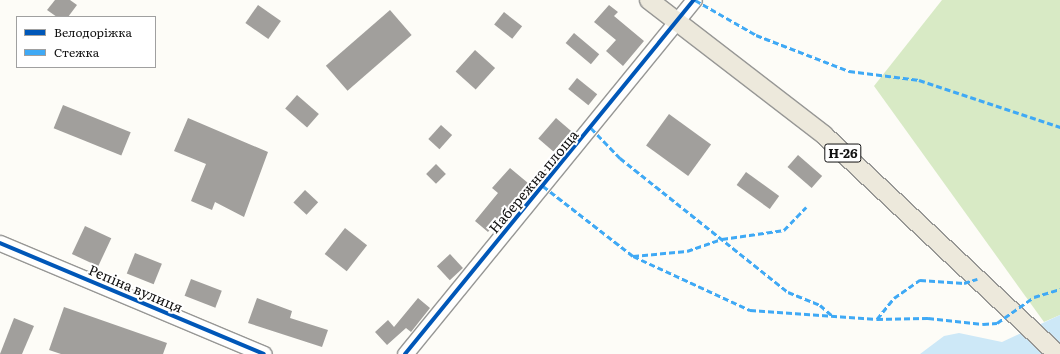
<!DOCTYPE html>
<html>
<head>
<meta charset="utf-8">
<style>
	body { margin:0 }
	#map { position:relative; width:1060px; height:354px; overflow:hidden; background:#fdfcf7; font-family:Literata,serif }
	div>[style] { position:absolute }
	.forest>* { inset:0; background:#d8eac5 }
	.water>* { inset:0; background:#cde8f7 }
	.building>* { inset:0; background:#a19f9c; transform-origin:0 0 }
	.roads { filter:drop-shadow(1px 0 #979795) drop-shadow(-1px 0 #979795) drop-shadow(0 1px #979795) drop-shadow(0 -1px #979795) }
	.minor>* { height:15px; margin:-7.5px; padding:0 7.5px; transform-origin:7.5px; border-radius:7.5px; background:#fffffe }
	.major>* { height:18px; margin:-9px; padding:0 9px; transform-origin:9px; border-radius:9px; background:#ede9dc }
	.quiet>* { height:3px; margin-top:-1.5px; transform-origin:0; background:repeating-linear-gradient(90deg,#3fa9f5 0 6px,transparent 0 9px) }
	.cycleway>* { height:4px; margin:-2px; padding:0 2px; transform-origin:2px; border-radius:2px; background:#0057b8 }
	span { translate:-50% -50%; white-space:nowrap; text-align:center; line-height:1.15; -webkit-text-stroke:4px #fff; paint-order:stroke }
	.shield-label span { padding:1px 3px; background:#fff; border:1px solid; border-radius:3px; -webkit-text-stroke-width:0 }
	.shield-label { font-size:13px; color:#111; font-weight:700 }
	.street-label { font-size:14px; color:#111 }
	.legend { position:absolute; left:16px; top:16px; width:140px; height:52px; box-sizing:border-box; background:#fff; border:1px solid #a0a0a0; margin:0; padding:5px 7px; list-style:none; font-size:12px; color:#111 }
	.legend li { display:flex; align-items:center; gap:8px; height:20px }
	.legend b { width:20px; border:1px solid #a0a0a0 }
</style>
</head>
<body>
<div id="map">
	<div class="forest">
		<div style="clip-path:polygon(942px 0,1060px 0,1060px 315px,1044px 322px,874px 86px)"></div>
	</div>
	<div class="water">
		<div style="clip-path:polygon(1060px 315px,1060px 354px,920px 354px,944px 336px,959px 333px,1002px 342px)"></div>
	</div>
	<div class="building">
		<div style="clip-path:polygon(55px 0,70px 0,77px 5px,68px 17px,57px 17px,47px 10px)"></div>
		<div style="left:258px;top:5px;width:28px;height:22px;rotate:35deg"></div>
		<div style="clip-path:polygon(609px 5px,618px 12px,614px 16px,644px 41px,623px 66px,606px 51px,616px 40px,594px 22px)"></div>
		<div style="left:390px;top:10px;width:33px;height:85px;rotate:49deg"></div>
		<div style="left:504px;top:12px;width:23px;height:16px;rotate:38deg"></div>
		<div style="left:574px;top:33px;width:33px;height:13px;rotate:40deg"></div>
		<div style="left:475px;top:50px;width:27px;height:29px;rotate:42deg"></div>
		<div style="left:577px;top:78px;width:26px;height:14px;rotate:39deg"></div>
		<div style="left:297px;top:95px;width:29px;height:18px;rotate:41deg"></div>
		<div style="left:63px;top:105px;width:73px;height:25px;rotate:22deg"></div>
		<div style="left:669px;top:114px;width:52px;height:39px;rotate:36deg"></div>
		<div style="clip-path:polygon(188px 118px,268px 152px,244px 217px,215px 202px,212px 210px,191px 201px,206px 164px,174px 151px)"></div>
		<div style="left:556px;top:118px;width:20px;height:27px;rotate:41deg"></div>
		<div style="left:441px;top:125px;width:15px;height:19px;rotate:42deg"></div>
		<div style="left:798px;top:155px;width:32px;height:16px;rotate:41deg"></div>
		<div style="left:436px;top:164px;width:14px;height:14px;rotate:45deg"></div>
		<div style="clip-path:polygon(510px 168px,528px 183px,488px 232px,475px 221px,498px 193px,492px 188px)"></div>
		<div style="left:746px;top:172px;width:41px;height:16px;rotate:36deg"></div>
		<div style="left:305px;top:190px;width:18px;height:17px;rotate:43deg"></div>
		<div style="left:85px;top:226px;width:29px;height:31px;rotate:25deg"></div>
		<div style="left:345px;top:228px;width:28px;height:33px;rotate:38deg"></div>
		<div style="left:135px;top:253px;width:29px;height:22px;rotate:22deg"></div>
		<div style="left:450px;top:254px;width:19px;height:18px;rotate:47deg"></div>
		<div style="left:191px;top:279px;width:33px;height:18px;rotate:21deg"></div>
		<div style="clip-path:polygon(257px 298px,292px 311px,290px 318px,328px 330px,322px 347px,248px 323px)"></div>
		<div style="clip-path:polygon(418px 298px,430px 308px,411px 332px,406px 328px,387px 345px,375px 332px,388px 320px,394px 327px)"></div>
		<div style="clip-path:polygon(64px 307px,167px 343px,163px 354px,61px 354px,49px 350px)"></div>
		<div style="clip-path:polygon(14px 318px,34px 326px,22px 354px,0 354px)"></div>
	</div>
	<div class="roads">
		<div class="minor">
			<div style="left:0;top:243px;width:286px;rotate:22.8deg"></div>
			<div style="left:405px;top:354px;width:457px;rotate:-50.8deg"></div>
		</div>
		<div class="major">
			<div style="left:649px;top:0;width:221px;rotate:37.6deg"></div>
			<div style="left:824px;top:135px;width:320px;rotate:43.2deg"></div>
		</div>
	</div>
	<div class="quiet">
		<div style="left:695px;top:0;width:70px;rotate:29.8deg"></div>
		<div style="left:756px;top:35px;width:100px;rotate:21.2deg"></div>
		<div style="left:849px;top:71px;width:71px;rotate:7.3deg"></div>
		<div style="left:919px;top:80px;width:149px;rotate:18.4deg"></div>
		<div style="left:591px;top:128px;width:42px;rotate:46deg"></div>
		<div style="left:620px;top:158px;width:215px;rotate:38.6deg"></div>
		<div style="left:788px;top:292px;width:35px;rotate:22deg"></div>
		<div style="left:820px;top:305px;width:18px;rotate:41deg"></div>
		<div style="left:543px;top:186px;width:114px;rotate:37.9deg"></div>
		<div style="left:633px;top:256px;width:129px;rotate:24.8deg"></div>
		<div style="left:750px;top:310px;width:127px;rotate:4.1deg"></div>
		<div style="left:877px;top:319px;width:51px;rotate:-1.1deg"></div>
		<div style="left:928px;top:318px;width:55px;rotate:6.2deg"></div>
		<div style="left:983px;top:324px;width:14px;rotate:-4deg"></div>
		<div style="left:997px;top:323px;width:45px;rotate:-35.1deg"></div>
		<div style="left:1034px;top:297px;width:27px;rotate:-17deg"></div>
		<div style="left:633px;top:256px;width:54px;rotate:-5.3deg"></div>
		<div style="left:687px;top:251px;width:37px;rotate:-19deg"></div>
		<div style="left:722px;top:239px;width:63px;rotate:-8.3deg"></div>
		<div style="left:784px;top:230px;width:32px;rotate:-46deg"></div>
		<div style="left:877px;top:319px;width:27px;rotate:-51deg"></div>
		<div style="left:894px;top:298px;width:32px;rotate:-35deg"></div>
		<div style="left:920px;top:280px;width:44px;rotate:3.9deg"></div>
		<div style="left:964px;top:283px;width:14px;rotate:-17deg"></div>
	</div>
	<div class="cycleway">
		<div style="left:0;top:243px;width:286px;rotate:22.8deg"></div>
		<div style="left:405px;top:354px;width:457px;rotate:-50.8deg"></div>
	</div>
	<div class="shield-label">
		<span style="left:843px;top:153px">Н-26</span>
	</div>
	<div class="street-label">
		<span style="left:533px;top:181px;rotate:-50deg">Набережна площа</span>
		<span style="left:136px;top:288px;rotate:23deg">Рєпіна вулиця</span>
	</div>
	<ul class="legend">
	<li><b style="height:5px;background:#0057b8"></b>Велодоріжка</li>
	<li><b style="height:5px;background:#3fa9f5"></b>Стежка</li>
	</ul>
</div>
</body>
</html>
